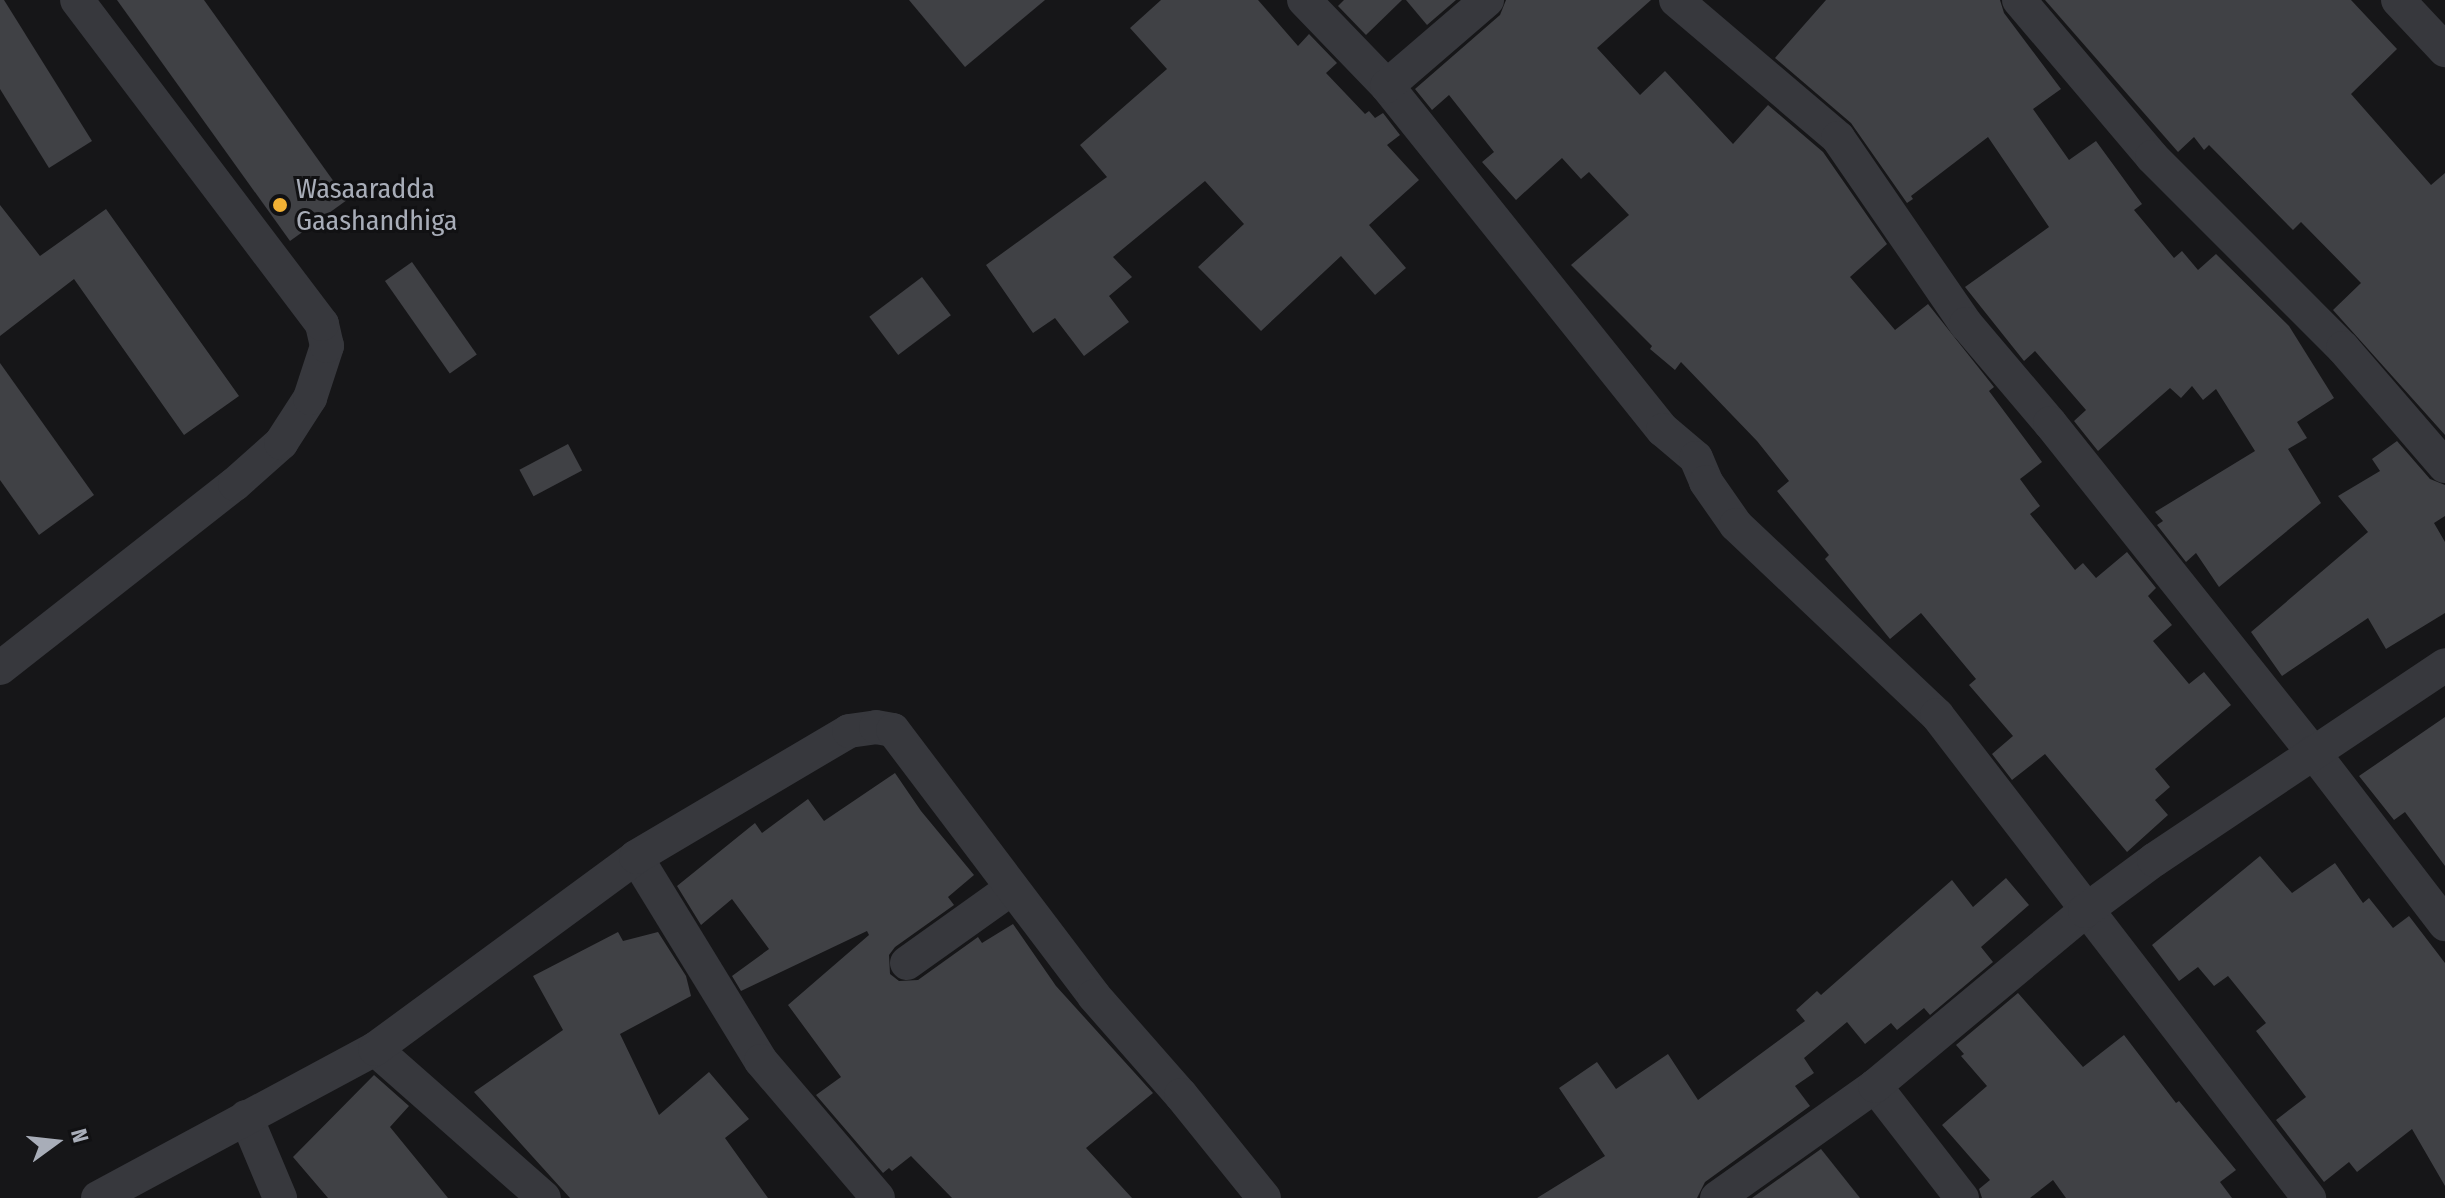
<!DOCTYPE html>
<html>
<head>
<meta charset="utf-8">
<style>
	body { margin:0 }
	#map { position:relative; width:2445px; height:1198px; overflow:hidden; background:#161618; font-family:"Fira Sans Condensed",sans-serif }
	div>[style] { position:absolute }
	.building>* { inset:0; background:#404145; transform-origin:0 0 }
	.minor>* { height:34px; margin:-17px; padding:0 17px; transform-origin:17px; border-radius:17px; background:#37383d }
	.dots>* { width:22px; height:22px; translate:-50% -50%; box-sizing:border-box; border:4px solid #111113; border-radius:50% }
	span { translate:-50% -50%; white-space:nowrap; text-align:center; line-height:1.15; -webkit-text-stroke:6px #111113; paint-order:stroke }
	.poi-label { font-size:28px; color:#a8adb8 }
	.left { translate:0 -50%; text-align:left }
	.north { position:absolute; left:16px; top:1102px; width:80px; height:80px; -webkit-text-stroke:6px #111113; paint-order:stroke; rotate:75deg; font-size:22px; font-weight:700; line-height:32px; text-align:center; color:#a8adb8 }
	.north::after { content:''; display:block; margin:auto; width:28px; height:36px; background:#a8adb8; clip-path:polygon(50% 0,100% 100%,50% 72%,0 100%) }
</style>
</head>
<body>
<div id="map">
	<div class="building">
		<div style="clip-path:polygon(0 0,4px 0,92px 141px,49px 168px,0 89px)"></div>
		<div style="clip-path:polygon(117px 0,204px 0,347px 200px,290px 241px)"></div>
		<div style="clip-path:polygon(909px 0,1045px 0,965px 67px)"></div>
		<div style="clip-path:polygon(1161px 0,1258px 0,1298px 46px,1309px 34px,1337px 63px,1326px 73px,1365px 114px,1369px 111px,1375px 118px,1383px 113px,1400px 135px,1387px 145px,1419px 180px,1369px 225px,1406px 268px,1375px 295px,1341px 256px,1261px 331px,1198px 267px,1244px 224px,1205px 181px,1113px 257px,1132px 277px,1109px 296px,1129px 322px,1084px 356px,1055px 318px,1033px 333px,986px 265px,1107px 177px,1080px 145px,1167px 69px,1130px 28px)"></div>
		<div style="clip-path:polygon(1344px 0,1402px 0,1366px 35px,1338px 6px)"></div>
		<div style="clip-path:polygon(1406px 0,1456px 0,1427px 25px)"></div>
		<div style="clip-path:polygon(1506px 0,1651px 0,1597px 48px,1640px 95px,1665px 71px,1733px 144px,1768px 105px,1823px 152px,1887px 244px,1850px 277px,1895px 330px,1928px 304px,1994px 387px,1989px 391px,2042px 462px,2020px 479px,2040px 506px,2030px 514px,2075px 570px,2083px 563px,2096px 578px,2127px 552px,2156px 588px,2148px 596px,2172px 625px,2153px 641px,2189px 684px,2204px 672px,2231px 705px,2155px 769px,2170px 787px,2155px 800px,2168px 815px,2127px 852px,2045px 754px,2012px 780px,1992px 754px,2013px 736px,1969px 685px,1976px 679px,1921px 613px,1890px 639px,1825px 559px,1829px 555px,1777px 491px,1789px 481px,1757px 441px,1681px 362px,1675px 370px,1650px 349px,1652px 346px,1571px 265px,1629px 215px,1589px 172px,1581px 179px,1562px 158px,1516px 200px,1482px 162px,1494px 152px,1449px 95px,1432px 110px,1415px 89px,1500px 15px)"></div>
		<div style="clip-path:polygon(1826px 0,2000px 0,2004px 13px,2061px 89px,2033px 109px,2069px 160px,2096px 141px,2142px 204px,2134px 210px,2174px 258px,2182px 251px,2198px 270px,2216px 254px,2289px 326px,2334px 398px,2297px 422px,2307px 438px,2288px 449px,2321px 503px,2219px 587px,2196px 553px,2186px 562px,2157px 525px,2163px 521px,2155px 512px,2255px 451px,2216px 389px,2203px 400px,2192px 386px,2181px 398px,2170px 388px,2098px 451px,2074px 421px,2086px 410px,2035px 351px,2024px 361px,1965px 287px,2049px 227px,1988px 137px,1911px 196px,1913px 199px,1907px 203px,1851px 123px,1775px 58px)"></div>
		<div style="clip-path:polygon(2045px 0,2351px 0,2397px 49px,2351px 94px,2431px 185px,2445px 173px,2445px 435px,2333px 310px,2361px 283px,2301px 222px,2293px 230px,2209px 145px,2204px 150px,2194px 137px,2178px 152px)"></div>
		<div style="clip-path:polygon(0 205px,40px 256px,106px 209px,239px 396px,184px 435px,74px 279px,0 336px)"></div>
		<div style="left:412px;top:262px;width:113px;height:33px;rotate:55deg"></div>
		<div style="left:922px;top:277px;width:48px;height:66px;rotate:53deg"></div>
		<div style="clip-path:polygon(0 363px,94px 495px,39px 535px,0 480px)"></div>
		<div style="clip-path:polygon(2397px 441px,2430px 479px,2445px 485px,2445px 516px,2434px 523px,2445px 542px,2445px 613px,2386px 649px,2368px 618px,2282px 676px,2251px 632px,2368px 532px,2338px 496px,2380px 471px,2372px 459px)"></div>
		<div style="left:568px;top:444px;width:30px;height:55px;rotate:62deg"></div>
		<div style="clip-path:polygon(2445px 717px,2445px 866px,2405px 812px,2394px 820px,2359px 776px)"></div>
		<div style="clip-path:polygon(895px 773px,921px 811px,974px 875px,948px 897px,954px 905px,895px 947px,889px 955px,890px 974px,899px 981px,918px 980px,978px 937px,982px 943px,1013px 924px,1056px 986px,1153px 1093px,1086px 1148px,1132px 1198px,952px 1198px,911px 1156px,892px 1171px,889px 1168px,883px 1173px,816px 1095px,841px 1077px,788px 1005px,869px 935px,867px 931px,741px 991px,732px 976px,769px 949px,732px 899px,701px 925px,677px 886px,755px 823px,762px 833px,808px 799px,824px 821px)"></div>
		<div style="clip-path:polygon(2260px 856px,2292px 893px,2335px 863px,2363px 903px,2369px 898px,2393px 928px,2409px 916px,2445px 963px,2445px 1186px,2412px 1129px,2357px 1172px,2349px 1162px,2324px 1182px,2276px 1120px,2306px 1097px,2256px 1031px,2266px 1023px,2228px 976px,2214px 986px,2198px 967px,2179px 981px,2152px 945px)"></div>
		<div style="clip-path:polygon(2006px 878px,2029px 905px,1981px 947px,1993px 962px,1930px 1015px,1924px 1008px,1897px 1030px,1891px 1023px,1865px 1044px,1847px 1022px,1804px 1058px,1814px 1073px,1795px 1086px,1810px 1106px,1705px 1182px,1697px 1198px,1537px 1198px,1605px 1156px,1559px 1088px,1597px 1062px,1616px 1089px,1668px 1054px,1698px 1100px,1805px 1021px,1796px 1010px,1817px 991px,1821px 995px,1952px 880px,1973px 907px)"></div>
		<div style="clip-path:polygon(618px 932px,623px 941px,658px 932px,686px 976px,691px 996px,620px 1034px,659px 1115px,709px 1072px,749px 1119px,725px 1138px,768px 1198px,570px 1198px,474px 1092px,563px 1030px,533px 976px)"></div>
		<div style="clip-path:polygon(2018px 993px,2083px 1067px,2124px 1035px,2176px 1103px,2179px 1101px,2236px 1170px,2220px 1182px,2232px 1198px,2066px 1198px,2053px 1180px,2030px 1198px,1982px 1198px,1979px 1189px,1990px 1180px,1942px 1125px,1987px 1086px,1961px 1056px,1964px 1054px,1956px 1045px)"></div>
		<div style="clip-path:polygon(374px 1075px,409px 1106px,390px 1127px,448px 1198px,328px 1198px,293px 1157px)"></div>
		<div style="clip-path:polygon(1821px 1149px,1860px 1198px,1752px 1198px)"></div>
	</div>
	<div class="minor">
		<div style="left:1304px;top:0;width:120px;rotate:46deg"></div>
		<div style="left:1387px;top:86px;width:441px;rotate:51.3deg"></div>
		<div style="left:1663px;top:430px;width:43px;rotate:40.3deg"></div>
		<div style="left:1696px;top:458px;width:26px;rotate:67deg"></div>
		<div style="left:1706px;top:482px;width:52px;rotate:55.1deg"></div>
		<div style="left:1736px;top:525px;width:277px;rotate:43.4deg"></div>
		<div style="left:1937px;top:715px;width:610px;rotate:52.4deg"></div>
		<div style="left:1676px;top:0;width:213px;rotate:40.4deg"></div>
		<div style="left:1838px;top:138px;width:226px;rotate:55.5deg"></div>
		<div style="left:1966px;top:324px;width:130px;rotate:49.7deg"></div>
		<div style="left:2050px;top:423px;width:421px;rotate:51.4deg"></div>
		<div style="left:2313px;top:752px;width:217px;rotate:52.5deg"></div>
		<div style="left:2019px;top:0;width:206px;rotate:49.7deg"></div>
		<div style="left:2152px;top:157px;width:270px;rotate:45deg"></div>
		<div style="left:2343px;top:348px;width:156px;rotate:49.2deg"></div>
		<div style="left:2398px;top:0;width:69px;rotate:46.8deg"></div>
		<div style="left:1387px;top:86px;width:132px;rotate:-40.7deg"></div>
		<div style="left:0;top:668px;width:298px;rotate:-38.1deg"></div>
		<div style="left:235px;top:484px;width:62px;rotate:-41.7deg"></div>
		<div style="left:281px;top:443px;width:54px;rotate:-57.2deg"></div>
		<div style="left:310px;top:398px;width:55px;rotate:-71.9deg"></div>
		<div style="left:327px;top:346px;width:23px;rotate:-103deg"></div>
		<div style="left:322px;top:324px;width:406px;rotate:-127.1deg"></div>
		<div style="left:636px;top:857px;width:239px;rotate:58.5deg"></div>
		<div style="left:761px;top:1061px;width:180px;rotate:49.5deg"></div>
		<div style="left:907px;top:963px;width:129px;rotate:-35.5deg"></div>
		<div style="left:375px;top:1049px;width:225px;rotate:41.4deg"></div>
		<div style="left:1875px;top:1086px;width:142px;rotate:52.2deg"></div>
		<div style="left:246px;top:1117px;width:88px;rotate:67.2deg"></div>
		<div style="left:98px;top:1198px;width:315px;rotate:-28.3deg"></div>
		<div style="left:375px;top:1049px;width:324px;rotate:-36.3deg"></div>
		<div style="left:636px;top:857px;width:247px;rotate:-30.6deg"></div>
		<div style="left:849px;top:731px;width:27px;rotate:-8deg"></div>
		<div style="left:876px;top:727px;width:17px;rotate:10deg"></div>
		<div style="left:893px;top:730px;width:333px;rotate:52.9deg"></div>
		<div style="left:1094px;top:996px;width:132px;rotate:48.7deg"></div>
		<div style="left:1181px;top:1095px;width:132px;rotate:51.1deg"></div>
		<div style="left:1717px;top:1198px;width:194px;rotate:-35.3deg"></div>
		<div style="left:1875px;top:1086px;width:273px;rotate:-39.8deg"></div>
		<div style="left:2085px;top:911px;width:86px;rotate:-36.5deg"></div>
		<div style="left:2154px;top:860px;width:350px;rotate:-33.8deg"></div>
	</div>
	<div class="dots">
		<div style="left:280px;top:205px;background:#f2b134"></div>
	</div>
	<div class="poi-label">
		<span class="left" style="left:296px;top:205px">Wasaaradda<br>Gaashandhiga</span>
	</div>
	<div class="north">N</div>
</div>
</body>
</html>
